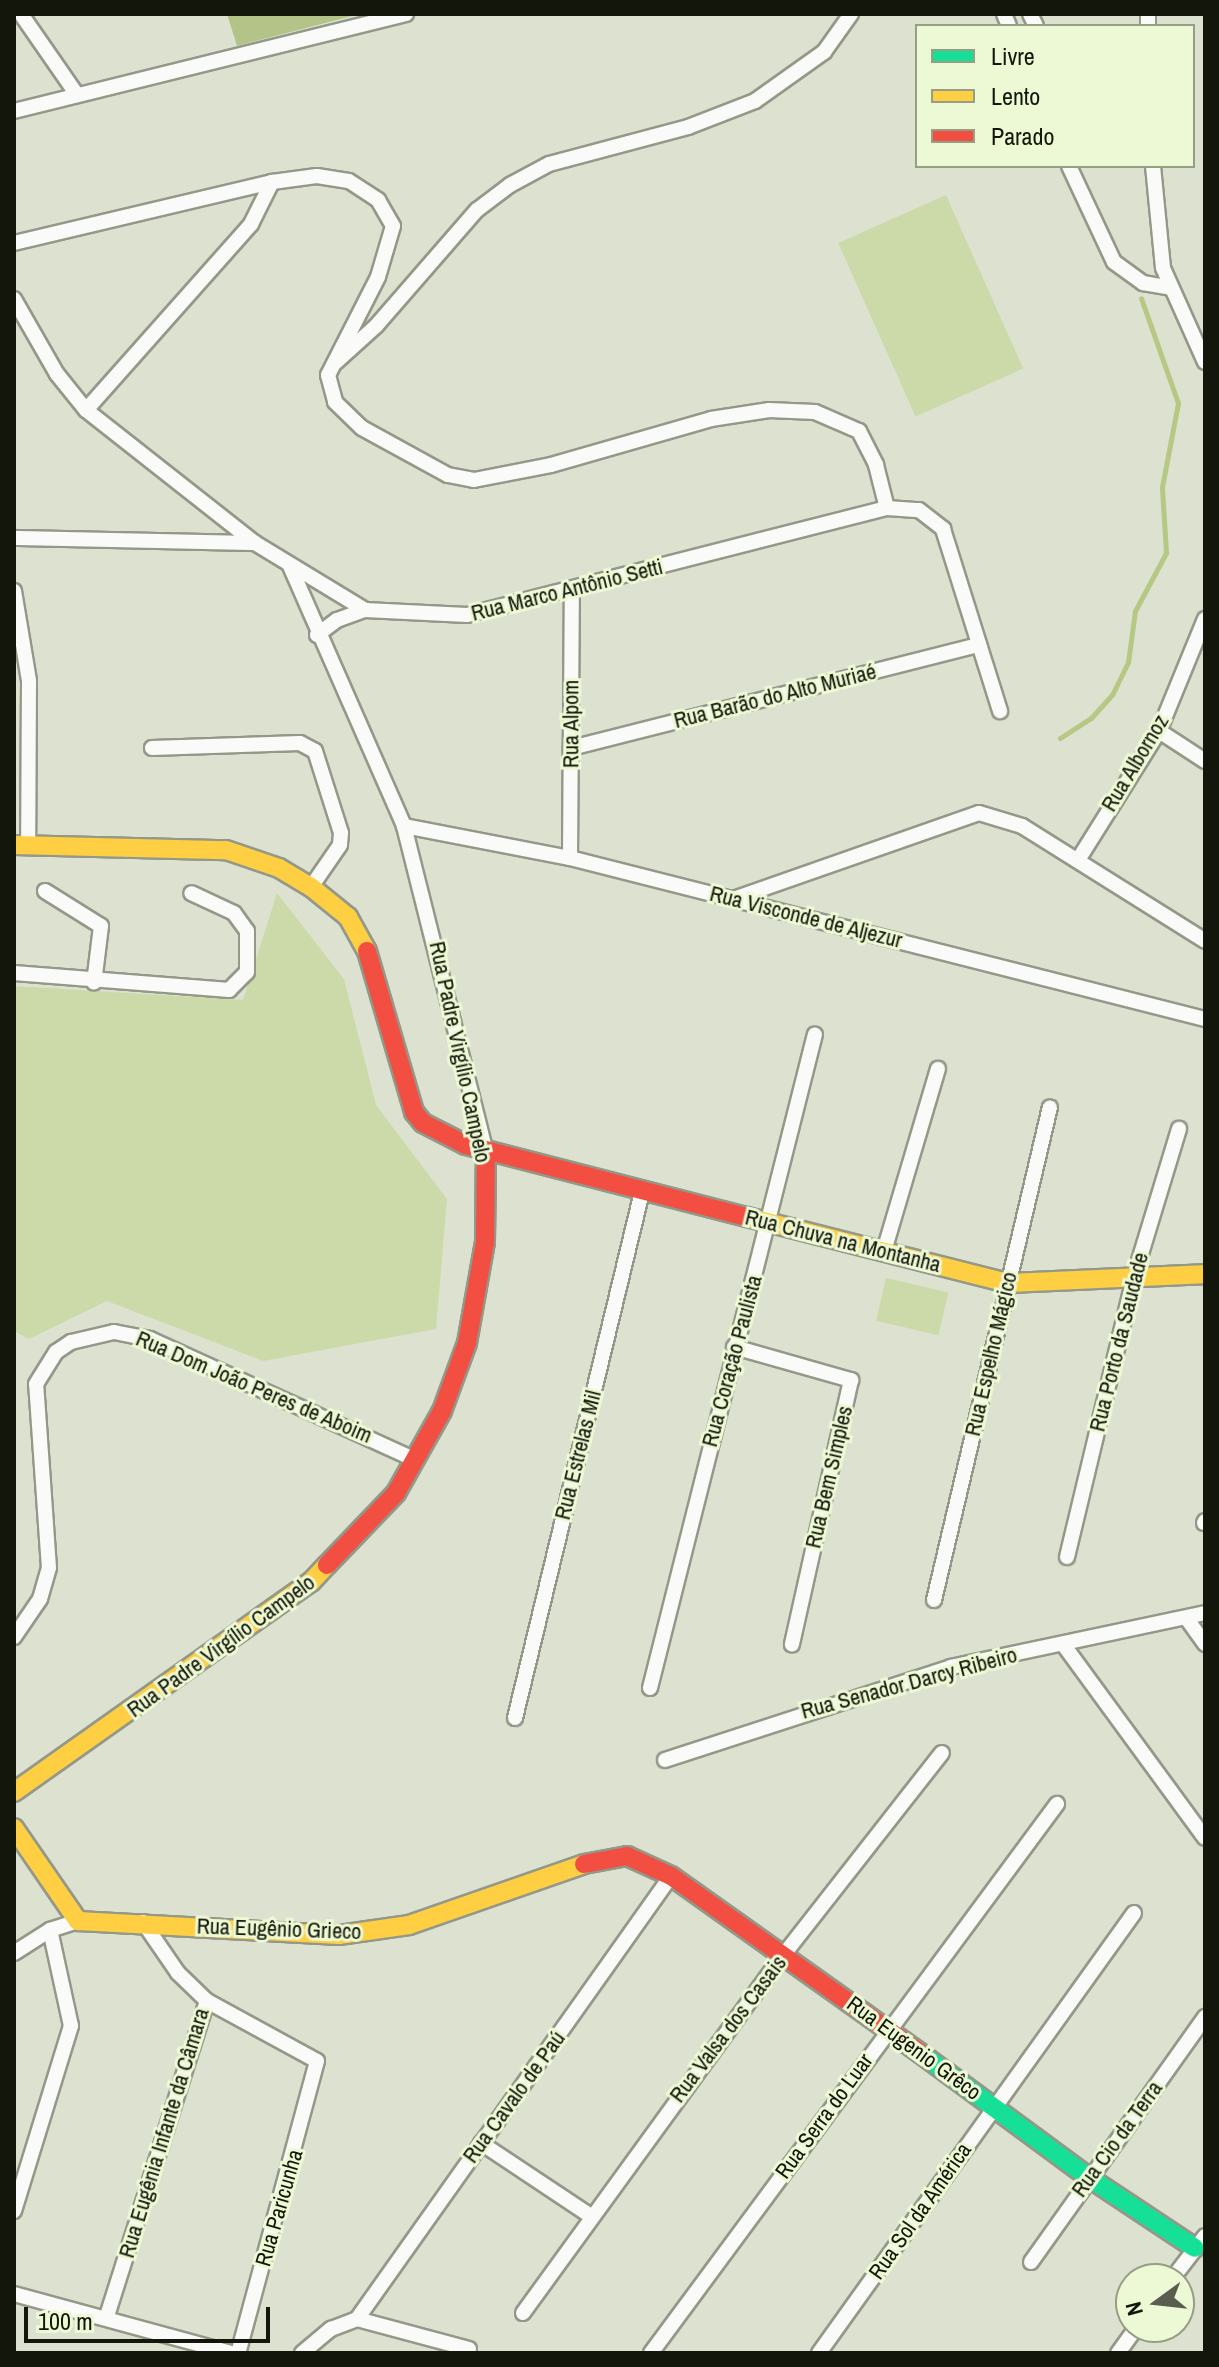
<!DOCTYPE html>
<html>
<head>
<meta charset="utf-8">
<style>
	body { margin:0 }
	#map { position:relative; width:1219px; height:2367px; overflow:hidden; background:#dce2cf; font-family:"Archivo Narrow",sans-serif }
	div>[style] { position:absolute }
	.green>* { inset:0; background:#ccdaaa; transform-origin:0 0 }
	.forest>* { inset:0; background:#b4c489 }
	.stream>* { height:5px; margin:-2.5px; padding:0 2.5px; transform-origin:2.5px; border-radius:2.5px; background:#b6c883 }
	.roads { filter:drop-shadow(2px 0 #939889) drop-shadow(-2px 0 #939889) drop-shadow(0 2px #939889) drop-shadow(0 -2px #939889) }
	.street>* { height:14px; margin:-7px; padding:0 7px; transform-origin:7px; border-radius:7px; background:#fafbf8 }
	.fast>* { height:18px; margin:-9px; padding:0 9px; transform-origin:9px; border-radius:9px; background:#16e098 }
	.slow>* { height:18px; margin:-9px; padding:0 9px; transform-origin:9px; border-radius:9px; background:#ffcf43 }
	.jam>* { height:18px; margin:-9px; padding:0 9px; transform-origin:9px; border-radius:9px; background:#f24e42 }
	span { translate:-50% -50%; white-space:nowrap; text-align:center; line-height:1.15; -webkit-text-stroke:6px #edf8d4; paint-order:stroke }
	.street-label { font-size:22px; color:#13160a }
	.frame { position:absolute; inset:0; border:16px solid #13160a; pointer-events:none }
	.legend { position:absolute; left:915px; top:24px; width:280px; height:144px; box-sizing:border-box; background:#edf8d4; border:2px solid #969e83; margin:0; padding:10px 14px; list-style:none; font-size:24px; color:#13160a }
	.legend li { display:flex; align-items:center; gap:16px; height:40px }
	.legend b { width:40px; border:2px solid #969e83 }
	.north { position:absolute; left:1115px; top:2263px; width:80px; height:80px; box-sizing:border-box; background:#edf8d4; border:2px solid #969e83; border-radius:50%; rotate:255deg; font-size:22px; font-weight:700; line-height:32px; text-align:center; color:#13160a }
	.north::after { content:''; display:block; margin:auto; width:28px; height:36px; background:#595d4f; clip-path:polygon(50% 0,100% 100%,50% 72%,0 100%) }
	.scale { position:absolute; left:24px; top:2307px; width:246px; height:36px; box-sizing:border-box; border:4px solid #13160a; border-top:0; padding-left:10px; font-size:24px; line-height:28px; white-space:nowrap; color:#13160a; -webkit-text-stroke:6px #edf8d4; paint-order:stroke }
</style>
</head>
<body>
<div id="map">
	<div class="green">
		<div style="left:946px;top:195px;width:190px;height:118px;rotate:66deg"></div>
		<div style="clip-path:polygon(277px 893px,344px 979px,376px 1105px,447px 1199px,436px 1329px,263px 1361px,107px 1301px,29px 1339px,14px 1331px,14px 986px,243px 1000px)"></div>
		<div style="left:886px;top:1278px;width:64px;height:44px;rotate:13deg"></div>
	</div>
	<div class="forest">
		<div style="clip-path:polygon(227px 14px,360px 14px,237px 46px)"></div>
	</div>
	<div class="stream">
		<div style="left:1060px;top:738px;width:37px;rotate:-33deg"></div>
		<div style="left:1091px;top:718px;width:31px;rotate:-48deg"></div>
		<div style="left:1112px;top:695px;width:37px;rotate:-64deg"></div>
		<div style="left:1128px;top:662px;width:51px;rotate:-82.2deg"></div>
		<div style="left:1135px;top:611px;width:66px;rotate:-61.9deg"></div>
		<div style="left:1166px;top:553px;width:66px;rotate:-93.5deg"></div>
		<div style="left:1162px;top:487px;width:86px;rotate:-79.2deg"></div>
		<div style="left:1178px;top:403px;width:111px;rotate:-109.4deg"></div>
	</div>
	<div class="roads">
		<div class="street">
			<div style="left:21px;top:14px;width:98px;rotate:55.3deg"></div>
			<div style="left:1004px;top:14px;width:13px;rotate:67deg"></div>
			<div style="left:1030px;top:14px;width:13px;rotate:63deg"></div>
			<div style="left:1148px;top:14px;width:12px;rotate:90deg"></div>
			<div style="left:14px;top:111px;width:404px;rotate:-13.9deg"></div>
			<div style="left:1069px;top:166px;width:106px;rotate:64.9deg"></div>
			<div style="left:1114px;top:262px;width:36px;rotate:36deg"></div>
			<div style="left:1143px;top:283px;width:27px;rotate:10deg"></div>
			<div style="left:1153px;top:166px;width:102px;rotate:84.4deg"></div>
			<div style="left:1163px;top:268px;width:103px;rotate:65.9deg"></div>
			<div style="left:14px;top:243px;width:265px;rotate:-13.3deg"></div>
			<div style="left:272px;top:182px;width:45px;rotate:-7.6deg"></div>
			<div style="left:317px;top:176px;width:32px;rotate:9deg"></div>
			<div style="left:349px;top:181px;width:35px;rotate:33deg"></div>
			<div style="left:378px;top:200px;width:30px;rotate:60deg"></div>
			<div style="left:393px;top:226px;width:53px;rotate:106.4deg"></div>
			<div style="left:378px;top:277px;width:110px;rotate:117deg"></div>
			<div style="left:328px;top:375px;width:28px;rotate:75deg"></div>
			<div style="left:335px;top:402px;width:37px;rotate:44deg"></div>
			<div style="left:362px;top:428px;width:98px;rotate:28.7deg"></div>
			<div style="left:448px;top:475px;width:26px;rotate:11deg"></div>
			<div style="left:474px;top:480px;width:78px;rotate:-11deg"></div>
			<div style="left:551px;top:465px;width:166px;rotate:-16deg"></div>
			<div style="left:711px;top:419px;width:59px;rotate:-8.8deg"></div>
			<div style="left:769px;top:410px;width:46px;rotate:2.5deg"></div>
			<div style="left:815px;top:412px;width:48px;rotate:23.4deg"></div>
			<div style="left:859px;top:431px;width:38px;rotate:63deg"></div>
			<div style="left:876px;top:465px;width:44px;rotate:75.7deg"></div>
			<div style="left:14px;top:299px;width:86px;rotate:60.2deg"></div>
			<div style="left:57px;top:374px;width:46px;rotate:51.1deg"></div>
			<div style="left:86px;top:410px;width:215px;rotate:38.2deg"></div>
			<div style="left:255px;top:543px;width:129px;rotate:31.3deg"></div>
			<div style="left:365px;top:610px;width:102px;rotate:2.8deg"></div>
			<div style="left:467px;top:615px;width:433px;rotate:-14.3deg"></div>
			<div style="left:887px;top:508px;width:32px;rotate:4deg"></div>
			<div style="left:919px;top:510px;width:31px;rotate:38deg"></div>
			<div style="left:943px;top:529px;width:191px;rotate:72.6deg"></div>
			<div style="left:336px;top:362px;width:54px;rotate:-42deg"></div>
			<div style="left:376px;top:326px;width:154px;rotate:-49deg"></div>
			<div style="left:477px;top:210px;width:41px;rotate:-37.1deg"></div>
			<div style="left:510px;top:185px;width:44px;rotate:-28.3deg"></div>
			<div style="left:549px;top:164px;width:144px;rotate:-14.9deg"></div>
			<div style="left:688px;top:127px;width:72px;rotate:-21.2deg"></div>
			<div style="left:755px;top:101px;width:85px;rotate:-35.4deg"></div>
			<div style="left:824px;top:52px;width:47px;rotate:-54.6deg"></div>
			<div style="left:86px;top:410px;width:249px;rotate:-48.4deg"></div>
			<div style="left:251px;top:224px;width:47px;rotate:-63.4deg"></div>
			<div style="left:14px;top:538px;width:241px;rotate:1.2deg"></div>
			<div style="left:290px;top:566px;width:284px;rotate:66.3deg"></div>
			<div style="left:404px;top:826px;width:337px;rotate:75.9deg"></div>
			<div style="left:14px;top:591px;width:91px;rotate:80.5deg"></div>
			<div style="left:29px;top:681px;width:164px;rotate:90.3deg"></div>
			<div style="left:317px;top:635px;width:25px;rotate:-37deg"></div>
			<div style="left:337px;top:620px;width:30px;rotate:-20deg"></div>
			<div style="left:1159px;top:731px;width:55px;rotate:33.1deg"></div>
			<div style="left:152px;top:748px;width:148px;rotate:-1.9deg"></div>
			<div style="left:300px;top:743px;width:17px;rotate:28deg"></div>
			<div style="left:315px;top:751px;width:86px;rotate:72.4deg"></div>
			<div style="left:341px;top:833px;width:12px;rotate:95deg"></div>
			<div style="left:340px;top:845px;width:51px;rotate:124.6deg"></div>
			<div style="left:571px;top:748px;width:421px;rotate:-14.2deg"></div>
			<div style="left:404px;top:826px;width:169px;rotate:10.9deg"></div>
			<div style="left:570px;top:858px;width:655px;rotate:14.23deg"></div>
			<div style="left:570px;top:858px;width:267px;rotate:-89.6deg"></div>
			<div style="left:1078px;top:860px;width:152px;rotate:-57.9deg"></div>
			<div style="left:1159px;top:731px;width:121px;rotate:-67.7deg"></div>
			<div style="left:45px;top:891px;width:66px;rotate:32deg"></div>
			<div style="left:101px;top:926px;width:57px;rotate:97deg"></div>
			<div style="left:736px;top:898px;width:257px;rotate:-19.3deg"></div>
			<div style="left:979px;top:813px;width:45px;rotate:16.8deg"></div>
			<div style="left:1022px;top:826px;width:216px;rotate:32.1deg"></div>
			<div style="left:14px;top:973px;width:216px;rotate:4.5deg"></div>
			<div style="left:229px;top:990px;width:25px;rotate:-45deg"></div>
			<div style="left:247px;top:972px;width:41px;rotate:-90deg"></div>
			<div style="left:247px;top:931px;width:22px;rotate:-126deg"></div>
			<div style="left:234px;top:913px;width:47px;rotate:-155.1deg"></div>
			<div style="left:884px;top:1251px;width:190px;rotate:-73.5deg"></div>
			<div style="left:734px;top:1347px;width:122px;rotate:15.8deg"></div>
			<div style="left:851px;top:1380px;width:271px;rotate:102.6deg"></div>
			<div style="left:1204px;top:1523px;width:2px;rotate:-63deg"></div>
			<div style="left:1067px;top:1557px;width:288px;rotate:-76.5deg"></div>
			<div style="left:1134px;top:1277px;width:155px;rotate:-73.1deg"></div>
			<div style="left:934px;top:1600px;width:506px;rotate:-76.76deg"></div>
			<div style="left:1187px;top:1619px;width:31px;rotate:54deg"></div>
			<div style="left:14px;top:1637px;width:46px;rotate:-55.6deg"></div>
			<div style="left:40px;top:1599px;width:32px;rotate:-74deg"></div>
			<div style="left:49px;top:1568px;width:184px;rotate:-94deg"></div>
			<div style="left:36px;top:1384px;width:38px;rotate:-58deg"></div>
			<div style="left:56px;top:1352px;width:18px;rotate:-34deg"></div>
			<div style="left:71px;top:1342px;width:44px;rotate:-13.1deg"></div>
			<div style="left:114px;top:1332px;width:37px;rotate:11deg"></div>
			<div style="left:150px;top:1339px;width:292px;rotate:24.5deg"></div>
			<div style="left:1063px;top:1644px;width:240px;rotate:53.8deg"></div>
			<div style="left:650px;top:1688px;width:674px;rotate:-75.84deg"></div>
			<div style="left:515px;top:1718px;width:541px;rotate:-76.43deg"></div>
			<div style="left:665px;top:1760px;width:301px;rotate:-18deg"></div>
			<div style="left:951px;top:1667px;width:260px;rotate:-12deg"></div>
			<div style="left:143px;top:1922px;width:62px;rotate:55.5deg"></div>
			<div style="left:178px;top:1973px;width:40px;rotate:44deg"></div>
			<div style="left:207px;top:2001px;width:125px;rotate:28.6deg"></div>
			<div style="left:317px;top:2061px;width:302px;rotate:105.1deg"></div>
			<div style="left:14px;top:1953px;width:43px;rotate:-32.6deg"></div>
			<div style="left:50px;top:1930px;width:29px;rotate:-18deg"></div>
			<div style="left:481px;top:2143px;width:132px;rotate:33.6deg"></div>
			<div style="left:14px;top:2211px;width:194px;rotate:-72.9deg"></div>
			<div style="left:71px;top:2026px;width:98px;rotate:-102.3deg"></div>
			<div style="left:1031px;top:2262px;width:301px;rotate:-54.6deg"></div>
			<div style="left:1172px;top:2279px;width:54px;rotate:-52.5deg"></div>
			<div style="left:14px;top:2294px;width:225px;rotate:15.2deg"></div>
			<div style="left:523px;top:2313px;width:445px;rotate:-54deg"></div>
			<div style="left:785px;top:1953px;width:254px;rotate:-51.9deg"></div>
			<div style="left:107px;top:2316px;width:330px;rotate:-72.4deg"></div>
			<div style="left:357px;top:2319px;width:543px;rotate:-54.67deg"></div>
			<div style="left:302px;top:2353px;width:38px;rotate:-40deg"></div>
			<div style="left:331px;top:2329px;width:28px;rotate:-21deg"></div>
			<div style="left:357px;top:2319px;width:116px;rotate:15deg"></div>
			<div style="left:651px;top:2353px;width:683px;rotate:-53.52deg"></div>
			<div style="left:819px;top:2353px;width:541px;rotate:-54.4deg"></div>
			<div style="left:1118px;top:2353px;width:32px;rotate:-54deg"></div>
		</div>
		<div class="fast">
			<div style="left:920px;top:2053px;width:209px;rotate:36.4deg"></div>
			<div style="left:1088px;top:2177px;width:128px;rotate:33.6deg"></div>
		</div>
		<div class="slow">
			<div style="left:14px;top:845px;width:212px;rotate:1.4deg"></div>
			<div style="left:226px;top:850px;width:56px;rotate:18.8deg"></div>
			<div style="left:279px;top:868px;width:37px;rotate:31deg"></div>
			<div style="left:311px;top:887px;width:48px;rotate:39deg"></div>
			<div style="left:348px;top:917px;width:39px;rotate:61deg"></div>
			<div style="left:747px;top:1217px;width:269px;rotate:14.2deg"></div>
			<div style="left:1008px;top:1283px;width:197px;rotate:-2.6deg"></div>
			<div style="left:14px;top:1792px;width:364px;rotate:-35.3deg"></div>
			<div style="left:311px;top:1582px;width:23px;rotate:-47deg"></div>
			<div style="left:14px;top:1828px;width:113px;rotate:55.5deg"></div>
			<div style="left:78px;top:1921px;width:261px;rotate:3.1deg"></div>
			<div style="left:339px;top:1935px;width:71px;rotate:-8.1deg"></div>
			<div style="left:409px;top:1925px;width:185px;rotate:-19.2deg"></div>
		</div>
		<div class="jam">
			<div style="left:367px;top:951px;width:168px;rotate:73.7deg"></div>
			<div style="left:414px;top:1112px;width:14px;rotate:51deg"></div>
			<div style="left:423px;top:1123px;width:48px;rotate:27.1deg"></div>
			<div style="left:466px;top:1145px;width:290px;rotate:14.4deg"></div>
			<div style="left:327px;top:1565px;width:100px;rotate:-46.2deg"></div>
			<div style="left:396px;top:1493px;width:94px;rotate:-60.7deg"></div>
			<div style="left:442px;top:1411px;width:72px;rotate:-69.8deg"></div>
			<div style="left:467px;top:1343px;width:103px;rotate:-79.9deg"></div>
			<div style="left:485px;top:1242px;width:89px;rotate:-89.4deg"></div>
			<div style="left:584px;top:1864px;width:44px;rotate:-10.5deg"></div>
			<div style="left:627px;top:1856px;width:48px;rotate:24.4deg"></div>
			<div style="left:671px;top:1876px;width:305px;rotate:35.4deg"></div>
		</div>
	</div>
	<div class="street-label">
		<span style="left:567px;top:590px;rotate:-14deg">Rua Marco Antônio Setti</span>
		<span style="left:775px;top:696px;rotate:-14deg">Rua Barão do Alto Muriaé</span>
		<span style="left:571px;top:724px;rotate:-90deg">Rua Alpom</span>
		<span style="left:1135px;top:763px;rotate:-59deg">Rua Albornoz</span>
		<span style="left:806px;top:917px;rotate:14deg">Rua Visconde de Aljezur</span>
		<span style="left:460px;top:1052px;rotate:78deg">Rua Padre Virgílio Campelo</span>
		<span style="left:843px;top:1241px;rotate:14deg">Rua Chuva na Montanha</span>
		<span style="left:1119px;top:1342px;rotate:-76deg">Rua Porto da Saudade</span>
		<span style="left:991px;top:1354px;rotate:-77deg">Rua Espelho Mágico</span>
		<span style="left:732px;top:1361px;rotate:-75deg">Rua Coração Paulista</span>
		<span style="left:254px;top:1387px;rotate:23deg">Rua Dom João Peres de Aboim</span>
		<span style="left:578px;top:1455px;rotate:-76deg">Rua Estrelas Mil</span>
		<span style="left:829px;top:1477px;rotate:-77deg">Rua Bem Simples</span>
		<span style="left:221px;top:1646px;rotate:-36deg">Rua Padre Virgílio Campelo</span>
		<span style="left:909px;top:1683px;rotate:-15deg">Rua Senador Darcy Ribeiro</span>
		<span style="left:279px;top:1929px;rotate:2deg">Rua Eugênio Grieco</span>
		<span style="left:728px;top:2029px;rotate:-53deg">Rua Valsa dos Casais</span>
		<span style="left:914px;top:2048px;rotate:36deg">Rua Eugenio Grêco</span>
		<span style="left:514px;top:2097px;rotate:-54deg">Rua Cavalo de Paú</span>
		<span style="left:824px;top:2116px;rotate:-54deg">Rua Serra do Luar</span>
		<span style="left:164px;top:2133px;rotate:-73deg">Rua Eugênia Infante da Câmara</span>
		<span style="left:1117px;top:2139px;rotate:-54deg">Rua Cio da Terra</span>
		<span style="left:279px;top:2208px;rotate:-74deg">Rua Paricunha</span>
		<span style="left:920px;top:2211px;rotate:-55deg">Rua Sol da América</span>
	</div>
	<div class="frame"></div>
	<ul class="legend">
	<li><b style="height:10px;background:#16e098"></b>Livre</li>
	<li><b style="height:10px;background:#ffcf43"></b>Lento</li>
	<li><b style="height:10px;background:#f24e42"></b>Parado</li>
	</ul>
	<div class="north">N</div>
	<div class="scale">100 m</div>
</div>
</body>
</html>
